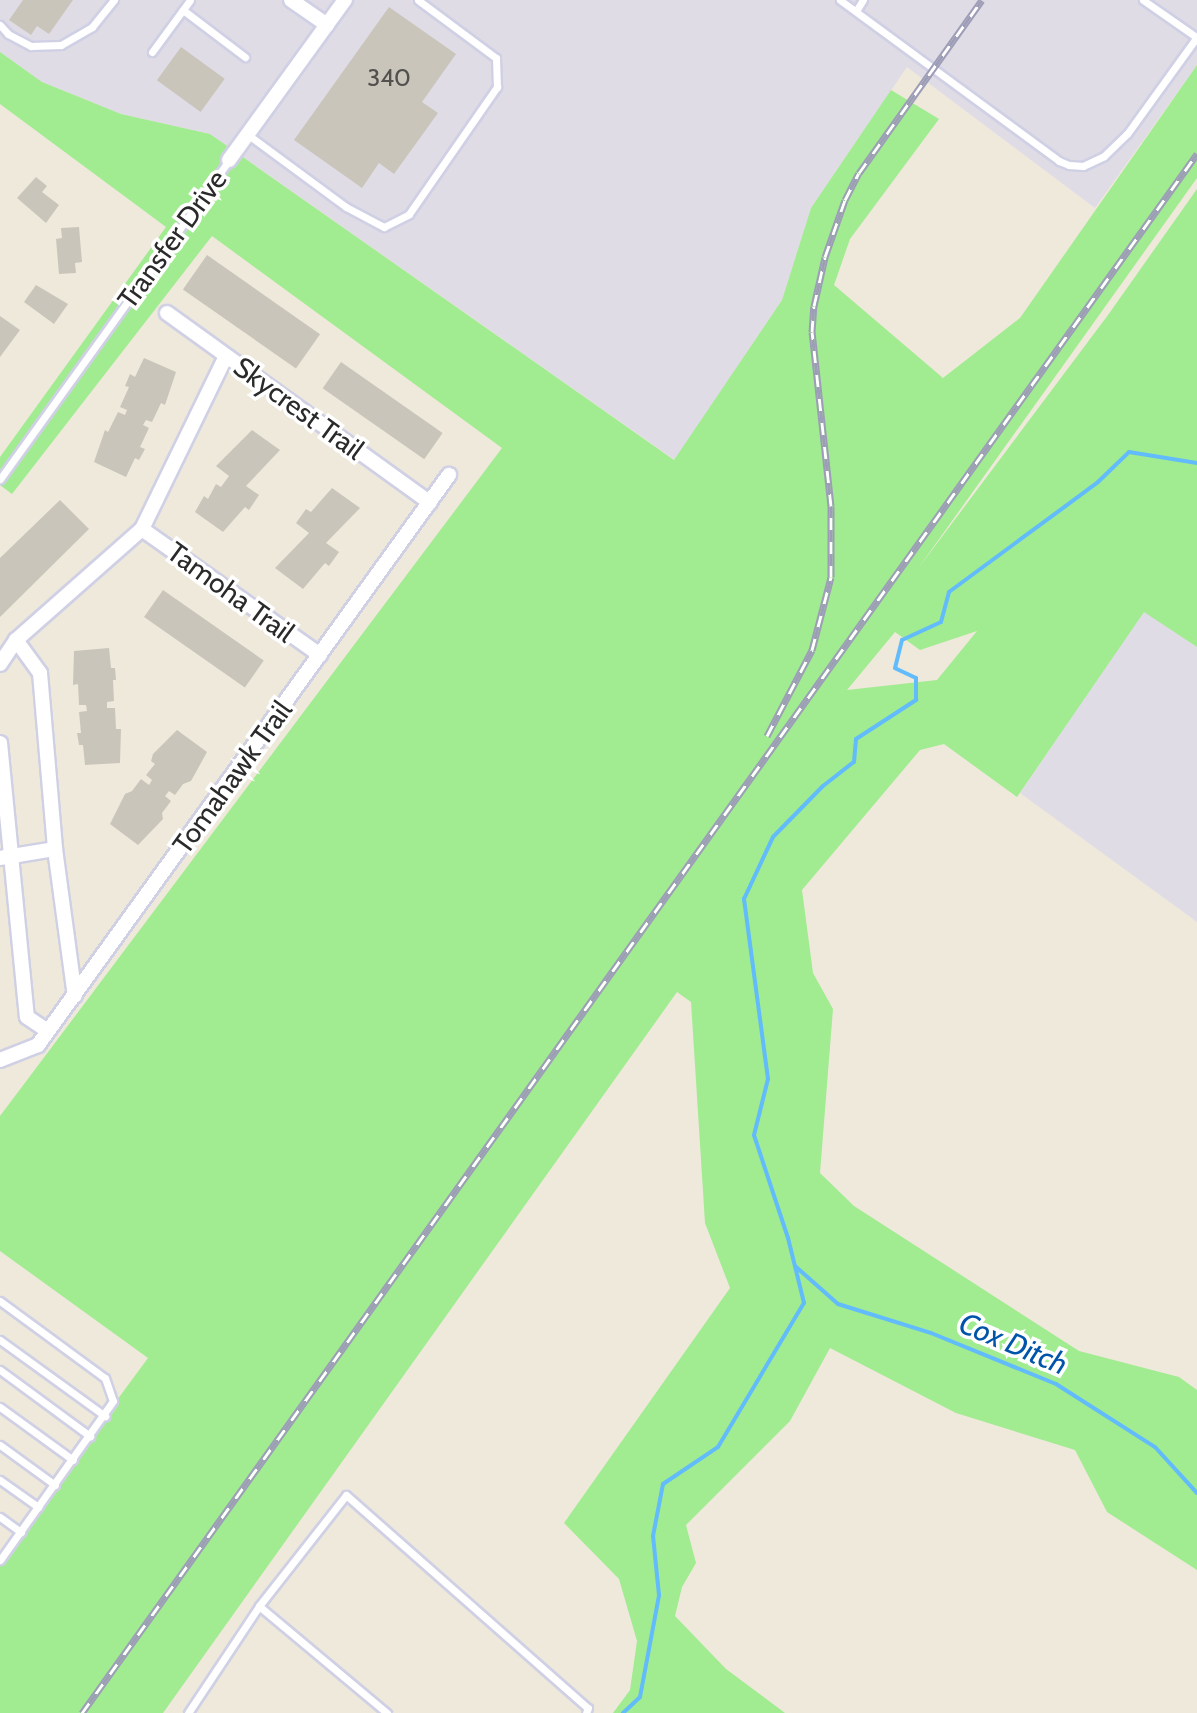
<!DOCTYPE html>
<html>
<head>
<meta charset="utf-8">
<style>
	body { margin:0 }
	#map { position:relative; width:1197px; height:1713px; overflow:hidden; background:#eee9db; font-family:Cabin,sans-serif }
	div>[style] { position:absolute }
	.industrial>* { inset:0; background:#e0dce6 }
	.green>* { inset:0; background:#a1eb91 }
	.stream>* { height:4px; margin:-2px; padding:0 2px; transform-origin:2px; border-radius:2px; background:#62bbfb }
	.building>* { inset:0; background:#c9c5ba; transform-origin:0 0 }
	.roads { filter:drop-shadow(2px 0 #d0d0e5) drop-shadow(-2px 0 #d0d0e5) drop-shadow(0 2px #d0d0e5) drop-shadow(0 -2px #d0d0e5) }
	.lane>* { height:7px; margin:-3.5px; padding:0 3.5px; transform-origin:3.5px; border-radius:3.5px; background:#fff }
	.street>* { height:14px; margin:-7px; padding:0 7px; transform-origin:7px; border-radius:7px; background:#fff }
	.rail>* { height:7px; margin-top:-3.5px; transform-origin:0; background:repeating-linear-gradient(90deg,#fff 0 12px,#9d9db7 0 24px); box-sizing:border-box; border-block:2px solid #9d9db7 }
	span { translate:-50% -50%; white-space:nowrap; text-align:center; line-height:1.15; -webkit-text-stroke:7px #fff; paint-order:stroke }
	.number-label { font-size:24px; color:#52514e }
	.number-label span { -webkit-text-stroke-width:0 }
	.street-label { font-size:28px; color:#2a2a2a }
	.water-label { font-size:30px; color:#0054a9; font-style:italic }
</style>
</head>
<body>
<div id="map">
	<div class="industrial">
		<div style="clip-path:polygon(0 0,1197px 0,1197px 65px,1095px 208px,907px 67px,811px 208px,782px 300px,675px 460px,210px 134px,121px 114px,42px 82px,0 52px)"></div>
		<div style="clip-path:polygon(1144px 611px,1197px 647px,1197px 922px,1020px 793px)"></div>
	</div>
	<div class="green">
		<div style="clip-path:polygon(evenodd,0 52px,42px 82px,121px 114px,210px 134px,674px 460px,782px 300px,811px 208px,891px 90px,939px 119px,850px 239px,834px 285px,943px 378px,1020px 318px,1197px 65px,1197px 178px,917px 570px,1108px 315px,1197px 189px,1197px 647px,1144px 612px,1017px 797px,944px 744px,920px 750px,802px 890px,813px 973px,833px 1009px,820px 1173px,854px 1206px,1079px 1351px,1179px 1377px,1197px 1390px,1197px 1570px,1107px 1512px,1075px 1450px,956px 1413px,830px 1348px,790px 1421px,686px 1525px,696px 1563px,682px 1587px,675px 1616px,726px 1669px,785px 1713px,613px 1713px,630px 1690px,637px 1641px,619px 1579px,564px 1523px,730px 1288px,705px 1223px,691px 1002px,677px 992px,163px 1713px,0 1713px,0 1559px,148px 1358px,0 1251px,0 1116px,502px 448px,212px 236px,12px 494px,0 485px,0 457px,166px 227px,0 104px,0 52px,977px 631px,937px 680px,847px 690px,895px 632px,920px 650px,977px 631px)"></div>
	</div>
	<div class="stream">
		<div style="left:795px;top:1266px;width:57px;rotate:41.5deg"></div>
		<div style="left:838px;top:1304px;width:97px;rotate:17.3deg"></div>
		<div style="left:931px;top:1333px;width:135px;rotate:22.2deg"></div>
		<div style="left:1056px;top:1384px;width:117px;rotate:32.5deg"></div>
		<div style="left:1155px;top:1447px;width:62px;rotate:47.6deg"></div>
		<div style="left:623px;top:1713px;width:23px;rotate:-43deg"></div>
		<div style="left:640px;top:1697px;width:104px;rotate:-79.4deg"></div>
		<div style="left:659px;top:1595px;width:59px;rotate:-95.8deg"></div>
		<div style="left:653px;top:1536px;width:53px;rotate:-79.1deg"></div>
		<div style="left:663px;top:1484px;width:66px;rotate:-33.9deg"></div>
		<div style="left:718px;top:1447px;width:168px;rotate:-59.2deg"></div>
		<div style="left:804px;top:1303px;width:67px;rotate:-103.8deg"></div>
		<div style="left:788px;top:1238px;width:108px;rotate:-108.3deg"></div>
		<div style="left:754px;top:1135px;width:58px;rotate:-76deg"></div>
		<div style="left:768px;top:1079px;width:182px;rotate:-97.6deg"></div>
		<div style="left:744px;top:899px;width:68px;rotate:-64.9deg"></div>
		<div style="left:773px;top:837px;width:71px;rotate:-45.6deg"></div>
		<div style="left:823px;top:786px;width:39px;rotate:-38deg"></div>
		<div style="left:854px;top:762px;width:23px;rotate:-85deg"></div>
		<div style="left:856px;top:739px;width:72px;rotate:-33deg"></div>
		<div style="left:916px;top:700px;width:22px;rotate:-90deg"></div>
		<div style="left:916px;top:678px;width:23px;rotate:-155deg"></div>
		<div style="left:895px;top:668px;width:29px;rotate:-76deg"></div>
		<div style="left:902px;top:640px;width:43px;rotate:-24.8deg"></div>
		<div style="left:941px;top:622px;width:31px;rotate:-75deg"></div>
		<div style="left:949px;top:592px;width:185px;rotate:-36.4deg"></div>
		<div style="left:1098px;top:482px;width:43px;rotate:-44.1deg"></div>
		<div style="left:1129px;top:452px;width:69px;rotate:9.2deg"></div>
	</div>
	<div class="building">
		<div style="clip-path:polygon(23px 0,73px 0,49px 34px,37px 26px,31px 35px,9px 20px)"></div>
		<div style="clip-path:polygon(389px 7px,456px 54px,422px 102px,438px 113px,394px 174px,379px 163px,362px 188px,294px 140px)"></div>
		<div style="left:181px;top:47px;width:54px;height:41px;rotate:36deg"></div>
		<div style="clip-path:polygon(36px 177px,47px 186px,42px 192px,59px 205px,46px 223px,17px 198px)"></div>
		<div style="clip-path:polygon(79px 227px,82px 262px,75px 263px,76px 273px,59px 274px,56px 239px,62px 238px,61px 228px)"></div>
		<div style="left:207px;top:255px;width:138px;height:42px;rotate:35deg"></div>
		<div style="clip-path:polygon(36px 285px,68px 304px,54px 324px,24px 302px)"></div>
		<div style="clip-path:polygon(0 316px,20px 330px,0 357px)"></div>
		<div style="clip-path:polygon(144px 358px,176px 372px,165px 405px,161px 403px,152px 422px,146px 420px,143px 425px,149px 428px,140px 447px,145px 449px,139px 460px,135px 458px,126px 477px,94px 462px,105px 430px,108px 432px,118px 412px,125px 415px,127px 410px,120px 407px,129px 387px,125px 386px,130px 374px,135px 377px)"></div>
		<div style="left:341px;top:362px;width:124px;height:32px;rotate:35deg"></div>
		<div style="clip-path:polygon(252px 430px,280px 450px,246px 486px,259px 495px,249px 510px,245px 507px,223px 532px,195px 512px,204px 496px,208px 499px,216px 484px,221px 487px,229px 476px,216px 466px)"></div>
		<div style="clip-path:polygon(332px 488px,360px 508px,326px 543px,339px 552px,329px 566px,325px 563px,303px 589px,275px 568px,309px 533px,296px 523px,306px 509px,311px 512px)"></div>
		<div style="clip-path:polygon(60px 500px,89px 529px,0 617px,0 558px)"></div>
		<div style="left:163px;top:590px;width:123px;height:33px;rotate:35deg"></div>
		<div style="clip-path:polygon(109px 648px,111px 668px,115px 668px,116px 680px,113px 680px,114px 701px,107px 702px,107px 708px,115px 708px,116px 729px,121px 729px,120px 763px,85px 765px,83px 745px,79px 745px,77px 733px,81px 733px,79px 712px,87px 711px,86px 705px,79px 705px,78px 684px,73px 685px,74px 651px)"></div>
		<div style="clip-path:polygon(177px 730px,207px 752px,191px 781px,183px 784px,175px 795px,169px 791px,165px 796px,171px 801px,162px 813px,163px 819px,138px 845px,110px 824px,125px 794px,132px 791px,141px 779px,149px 785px,152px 780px,146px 775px,155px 764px,151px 761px,153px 754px)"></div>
	</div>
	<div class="roads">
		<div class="lane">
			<div style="left:840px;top:0;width:272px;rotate:36.3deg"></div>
			<div style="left:1059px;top:161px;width:11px;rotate:22deg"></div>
			<div style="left:1069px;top:165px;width:14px;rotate:4deg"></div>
			<div style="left:1083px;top:166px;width:23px;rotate:-25deg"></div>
			<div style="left:1104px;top:156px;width:32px;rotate:-44deg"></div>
			<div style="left:1127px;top:134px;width:120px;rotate:-54.2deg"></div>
			<div style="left:1143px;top:0;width:65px;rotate:34.9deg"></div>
			<div style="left:183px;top:10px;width:78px;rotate:37.2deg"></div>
			<div style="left:856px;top:11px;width:13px;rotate:-58deg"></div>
			<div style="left:0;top:25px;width:12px;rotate:48deg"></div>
			<div style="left:8px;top:34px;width:26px;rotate:28deg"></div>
			<div style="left:31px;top:46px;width:30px;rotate:-2deg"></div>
			<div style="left:61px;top:45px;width:36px;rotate:-30deg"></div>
			<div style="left:92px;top:27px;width:35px;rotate:-51deg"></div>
			<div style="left:152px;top:52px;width:64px;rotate:-53.8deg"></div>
			<div style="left:247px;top:134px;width:123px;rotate:36.4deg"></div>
			<div style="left:346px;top:207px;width:43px;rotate:27.8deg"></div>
			<div style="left:384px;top:227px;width:28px;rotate:-27deg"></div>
			<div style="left:409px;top:214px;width:155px;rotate:-55.3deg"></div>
			<div style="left:497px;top:87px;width:29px;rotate:-92deg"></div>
			<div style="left:496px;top:58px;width:97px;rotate:-143.4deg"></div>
			<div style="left:0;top:479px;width:393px;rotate:-54.3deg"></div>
			<div style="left:0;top:1301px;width:130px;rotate:36.3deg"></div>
			<div style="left:105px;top:1378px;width:24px;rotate:71deg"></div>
			<div style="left:113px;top:1401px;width:195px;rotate:125.4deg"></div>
			<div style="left:0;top:1340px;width:130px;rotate:35.9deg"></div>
			<div style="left:0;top:1370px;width:112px;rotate:36.3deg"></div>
			<div style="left:0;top:1407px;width:90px;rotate:36deg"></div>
			<div style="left:0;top:1445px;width:68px;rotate:36deg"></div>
			<div style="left:0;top:1480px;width:47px;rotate:35.4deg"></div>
			<div style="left:0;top:1517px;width:26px;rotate:36deg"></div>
			<div style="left:259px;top:1606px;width:141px;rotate:-51.9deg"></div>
			<div style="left:346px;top:1495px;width:322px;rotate:41.4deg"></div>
			<div style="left:588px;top:1708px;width:5px;rotate:112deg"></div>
			<div style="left:188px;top:1713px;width:128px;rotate:-56.4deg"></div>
			<div style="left:259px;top:1606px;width:167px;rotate:39.9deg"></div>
		</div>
		<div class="street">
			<div style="left:291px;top:0;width:44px;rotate:34.8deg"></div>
			<div style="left:229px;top:160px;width:198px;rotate:-54.1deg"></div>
			<div style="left:167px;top:313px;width:324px;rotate:35.8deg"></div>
			<div style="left:142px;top:529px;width:218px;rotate:35.3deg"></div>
			<div style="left:16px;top:640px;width:41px;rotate:54deg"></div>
			<div style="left:40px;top:673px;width:177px;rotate:85.1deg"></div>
			<div style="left:55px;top:849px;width:148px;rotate:82.3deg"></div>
			<div style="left:0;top:664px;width:29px;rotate:-56deg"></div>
			<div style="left:16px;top:640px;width:168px;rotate:-41.4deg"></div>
			<div style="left:142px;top:529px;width:192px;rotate:-64.1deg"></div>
			<div style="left:0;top:743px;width:275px;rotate:84.4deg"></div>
			<div style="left:27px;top:1017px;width:25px;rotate:34deg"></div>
			<div style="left:0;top:858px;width:56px;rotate:-9.3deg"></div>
			<div style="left:0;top:1060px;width:41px;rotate:-21.5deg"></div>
			<div style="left:38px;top:1045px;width:703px;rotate:-54.21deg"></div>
		</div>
	</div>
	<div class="rail">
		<div style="left:767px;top:736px;width:97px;rotate:-62.4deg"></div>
		<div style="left:812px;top:650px;width:75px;rotate:-75.4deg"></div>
		<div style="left:831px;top:577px;width:71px;rotate:-90deg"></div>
		<div style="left:831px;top:506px;width:175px;rotate:-96.2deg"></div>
		<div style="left:812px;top:332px;width:26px;rotate:-86deg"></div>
		<div style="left:814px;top:306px;width:50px;rotate:-77.3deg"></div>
		<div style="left:825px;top:257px;width:60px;rotate:-70.7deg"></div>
		<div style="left:845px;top:200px;width:30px;rotate:-63deg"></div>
		<div style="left:859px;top:173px;width:212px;rotate:-54.6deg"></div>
		<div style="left:82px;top:1713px;width:1917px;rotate:-54.43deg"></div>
	</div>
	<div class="number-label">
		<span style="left:389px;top:78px">340</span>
	</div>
	<div class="street-label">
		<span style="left:172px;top:239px;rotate:-54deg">Transfer Drive</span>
		<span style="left:299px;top:408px;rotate:36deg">Skycrest Trail</span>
		<span style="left:231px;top:592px;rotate:36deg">Tamoha Trail</span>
		<span style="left:232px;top:777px;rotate:-54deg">Tomahawk Trail</span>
	</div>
	<div class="water-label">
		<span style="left:1013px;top:1344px;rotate:23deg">Cox Ditch</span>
	</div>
</div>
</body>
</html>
